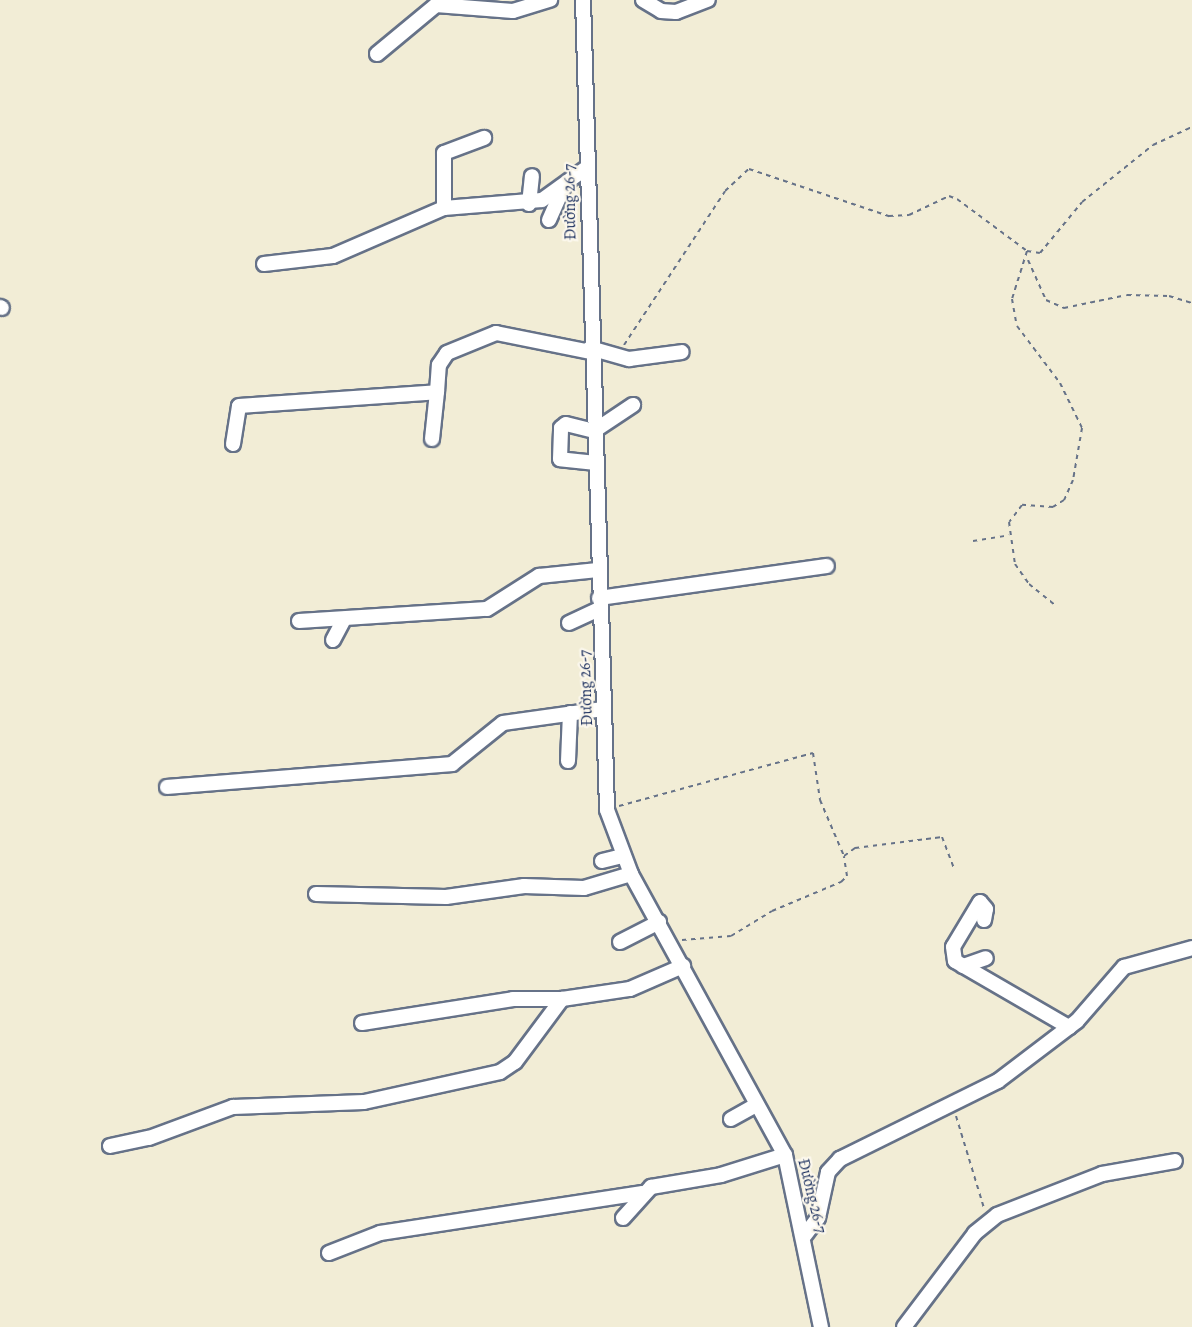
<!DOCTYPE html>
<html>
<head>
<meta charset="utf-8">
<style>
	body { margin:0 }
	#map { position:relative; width:1192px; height:1327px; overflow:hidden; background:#f2edd6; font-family:Alegreya,serif }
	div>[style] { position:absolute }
	.path>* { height:2px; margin-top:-1px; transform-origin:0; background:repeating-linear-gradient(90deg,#667288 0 4.5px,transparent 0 9px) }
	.roads { filter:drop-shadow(2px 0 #667288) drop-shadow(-2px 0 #667288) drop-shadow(0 2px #667288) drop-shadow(0 -2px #667288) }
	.minor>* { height:14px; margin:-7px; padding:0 7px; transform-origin:7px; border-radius:7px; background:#fff }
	span { translate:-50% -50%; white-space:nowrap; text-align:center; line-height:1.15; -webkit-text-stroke:4.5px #fbf7ec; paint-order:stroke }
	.street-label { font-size:16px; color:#1b2f5e }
</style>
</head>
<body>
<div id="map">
	<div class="path">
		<div style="left:1027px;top:251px;width:13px;rotate:9deg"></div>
		<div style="left:1040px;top:253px;width:66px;rotate:-50.5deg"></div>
		<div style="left:1082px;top:202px;width:91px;rotate:-38.8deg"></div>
		<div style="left:1153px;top:145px;width:43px;rotate:-24.8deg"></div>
		<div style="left:1028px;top:260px;width:44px;rotate:65.8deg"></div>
		<div style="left:1046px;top:300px;width:20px;rotate:24deg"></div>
		<div style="left:1064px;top:308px;width:64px;rotate:-11.7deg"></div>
		<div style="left:1127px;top:295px;width:42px;rotate:1.4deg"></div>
		<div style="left:1169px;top:296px;width:24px;rotate:17deg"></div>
		<div style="left:624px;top:345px;width:184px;rotate:-56.7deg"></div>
		<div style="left:725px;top:191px;width:33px;rotate:-43deg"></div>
		<div style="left:749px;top:169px;width:148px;rotate:18.6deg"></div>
		<div style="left:889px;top:216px;width:20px;rotate:-3deg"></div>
		<div style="left:909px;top:215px;width:44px;rotate:-25.4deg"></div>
		<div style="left:949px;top:196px;width:9px;rotate:21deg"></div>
		<div style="left:957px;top:199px;width:87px;rotate:36.6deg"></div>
		<div style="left:1027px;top:251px;width:50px;rotate:107.4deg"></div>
		<div style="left:1012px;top:299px;width:27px;rotate:80deg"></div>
		<div style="left:1017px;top:326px;width:71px;rotate:53deg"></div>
		<div style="left:1060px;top:383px;width:50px;rotate:63.9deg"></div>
		<div style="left:1082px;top:428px;width:53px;rotate:99.8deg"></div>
		<div style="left:1073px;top:480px;width:22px;rotate:114deg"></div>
		<div style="left:1064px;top:500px;width:13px;rotate:148deg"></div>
		<div style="left:1053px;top:507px;width:31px;rotate:-176deg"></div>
		<div style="left:1022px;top:505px;width:21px;rotate:127deg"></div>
		<div style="left:1009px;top:522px;width:42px;rotate:81.9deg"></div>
		<div style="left:1015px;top:564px;width:24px;rotate:55deg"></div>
		<div style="left:1029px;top:584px;width:33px;rotate:39deg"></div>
		<div style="left:973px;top:541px;width:36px;rotate:-9deg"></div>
		<div style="left:619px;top:806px;width:201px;rotate:-15.3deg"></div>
		<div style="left:813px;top:753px;width:48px;rotate:81.5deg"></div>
		<div style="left:820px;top:800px;width:61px;rotate:66.8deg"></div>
		<div style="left:682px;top:940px;width:49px;rotate:-4.7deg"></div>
		<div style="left:731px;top:936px;width:48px;rotate:-31.4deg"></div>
		<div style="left:772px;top:911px;width:75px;rotate:-22.8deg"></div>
		<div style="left:841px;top:882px;width:8px;rotate:-45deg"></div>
		<div style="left:847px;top:876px;width:20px;rotate:-99deg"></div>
		<div style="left:844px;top:856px;width:14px;rotate:-36deg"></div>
		<div style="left:855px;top:848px;width:88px;rotate:-7.2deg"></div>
		<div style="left:942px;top:837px;width:33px;rotate:69deg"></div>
		<div style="left:956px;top:1116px;width:96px;rotate:73.1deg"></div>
	</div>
	<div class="roads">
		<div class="minor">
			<div style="left:583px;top:0;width:810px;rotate:88.3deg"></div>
			<div style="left:607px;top:810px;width:68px;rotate:69.4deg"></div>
			<div style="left:631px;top:874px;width:320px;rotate:61.3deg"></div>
			<div style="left:785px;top:1155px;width:176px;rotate:78.2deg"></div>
			<div style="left:643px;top:0;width:21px;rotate:31deg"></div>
			<div style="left:661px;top:11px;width:15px;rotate:4deg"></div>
			<div style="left:676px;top:12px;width:34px;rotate:-21deg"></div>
			<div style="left:377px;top:54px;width:77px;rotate:-39.7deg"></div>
			<div style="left:436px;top:5px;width:77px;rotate:4.5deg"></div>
			<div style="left:513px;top:11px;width:39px;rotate:-17deg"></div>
			<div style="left:529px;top:204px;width:28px;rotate:-84deg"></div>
			<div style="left:444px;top:208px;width:55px;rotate:-90deg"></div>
			<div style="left:444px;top:153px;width:43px;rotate:-20.6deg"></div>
			<div style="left:549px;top:220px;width:35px;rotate:-66deg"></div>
			<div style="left:264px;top:264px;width:69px;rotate:-6.6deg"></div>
			<div style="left:333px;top:256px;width:121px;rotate:-23.4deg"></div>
			<div style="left:444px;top:208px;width:98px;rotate:-4.7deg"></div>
			<div style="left:542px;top:200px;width:53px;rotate:-35.8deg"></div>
			<div style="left:0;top:307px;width:2px;rotate:27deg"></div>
			<div style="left:590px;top:348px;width:41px;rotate:15.8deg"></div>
			<div style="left:629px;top:359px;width:53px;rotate:-7.5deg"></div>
			<div style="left:432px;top:439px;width:47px;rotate:-83.9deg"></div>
			<div style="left:233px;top:444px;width:38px;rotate:-81deg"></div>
			<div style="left:239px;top:406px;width:198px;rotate:-4deg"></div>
			<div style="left:437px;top:392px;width:27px;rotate:-86deg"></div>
			<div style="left:439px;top:365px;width:14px;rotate:-56deg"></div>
			<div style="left:447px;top:353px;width:53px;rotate:-22.2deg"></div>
			<div style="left:496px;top:333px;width:96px;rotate:11.4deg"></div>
			<div style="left:596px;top:463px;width:36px;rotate:-174deg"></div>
			<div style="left:560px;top:459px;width:31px;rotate:-88deg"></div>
			<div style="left:561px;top:428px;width:6px;rotate:-39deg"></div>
			<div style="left:566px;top:424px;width:29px;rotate:14deg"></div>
			<div style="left:594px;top:431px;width:47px;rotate:-33.7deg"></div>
			<div style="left:599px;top:598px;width:230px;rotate:-8deg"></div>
			<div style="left:299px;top:621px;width:188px;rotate:-3.7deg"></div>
			<div style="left:487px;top:609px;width:62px;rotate:-32.4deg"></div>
			<div style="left:539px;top:576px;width:59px;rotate:-5.8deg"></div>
			<div style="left:569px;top:623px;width:33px;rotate:-25deg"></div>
			<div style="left:333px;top:640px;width:24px;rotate:-62deg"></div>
			<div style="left:568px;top:761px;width:48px;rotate:-87.6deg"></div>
			<div style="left:167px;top:787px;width:286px;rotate:-4.6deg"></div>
			<div style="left:452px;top:764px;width:65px;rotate:-38.8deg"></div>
			<div style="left:503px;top:723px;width:101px;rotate:-8deg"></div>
			<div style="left:602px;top:861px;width:21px;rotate:-14deg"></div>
			<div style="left:316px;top:894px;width:130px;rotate:1.3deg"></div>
			<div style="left:446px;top:897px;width:79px;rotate:-8deg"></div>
			<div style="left:524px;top:886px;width:60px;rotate:1.9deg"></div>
			<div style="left:584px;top:888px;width:49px;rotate:-16.6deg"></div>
			<div style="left:984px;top:920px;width:11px;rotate:-80deg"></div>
			<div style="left:986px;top:909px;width:9px;rotate:-131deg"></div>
			<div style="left:980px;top:902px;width:52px;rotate:121deg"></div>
			<div style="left:953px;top:947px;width:14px;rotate:82deg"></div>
			<div style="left:955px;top:961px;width:132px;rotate:30.1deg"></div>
			<div style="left:620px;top:942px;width:44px;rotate:-27.1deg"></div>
			<div style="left:963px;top:966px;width:24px;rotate:-19deg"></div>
			<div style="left:362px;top:1023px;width:153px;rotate:-9deg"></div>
			<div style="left:513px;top:999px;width:49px"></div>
			<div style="left:731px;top:1119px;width:29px;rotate:-29deg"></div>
			<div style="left:110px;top:1146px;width:40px;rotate:-12deg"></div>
			<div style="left:149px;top:1138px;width:90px;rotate:-20.3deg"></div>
			<div style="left:233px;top:1107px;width:131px;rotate:-2.2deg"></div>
			<div style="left:364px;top:1102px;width:139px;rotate:-12.4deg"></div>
			<div style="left:500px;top:1072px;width:18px;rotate:-34deg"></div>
			<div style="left:515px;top:1062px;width:79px;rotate:-53.3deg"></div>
			<div style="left:562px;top:999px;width:69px;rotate:-8.4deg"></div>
			<div style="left:630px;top:989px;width:58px;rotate:-23.5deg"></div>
			<div style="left:623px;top:1218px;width:42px;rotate:-47.9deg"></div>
			<div style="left:651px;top:1187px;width:71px;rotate:-9.7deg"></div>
			<div style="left:721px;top:1175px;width:67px;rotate:-17.4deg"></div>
			<div style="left:805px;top:1235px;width:21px;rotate:-53deg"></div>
			<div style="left:818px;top:1218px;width:47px;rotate:-77.7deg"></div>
			<div style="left:828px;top:1172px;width:18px;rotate:-47deg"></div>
			<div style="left:840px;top:1159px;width:176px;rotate:-26.3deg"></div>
			<div style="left:998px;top:1081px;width:99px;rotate:-37.2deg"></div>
			<div style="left:1077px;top:1021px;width:72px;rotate:-49deg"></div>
			<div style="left:1124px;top:967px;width:71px;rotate:-15.6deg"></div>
			<div style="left:329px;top:1253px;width:55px;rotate:-21.4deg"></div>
			<div style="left:380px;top:1233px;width:264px;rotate:-8.7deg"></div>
			<div style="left:904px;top:1327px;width:118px;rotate:-52.9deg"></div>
			<div style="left:975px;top:1233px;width:28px;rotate:-39deg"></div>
			<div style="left:997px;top:1215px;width:113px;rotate:-21.3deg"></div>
			<div style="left:1102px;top:1174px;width:74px;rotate:-10.1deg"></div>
		</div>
	</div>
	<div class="street-label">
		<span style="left:570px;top:202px;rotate:-91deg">Đường 26-7</span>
		<span style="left:586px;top:688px;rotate:-92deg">Đường 26-7</span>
		<span style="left:812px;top:1196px;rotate:76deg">Đường 26-7</span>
	</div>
</div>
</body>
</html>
